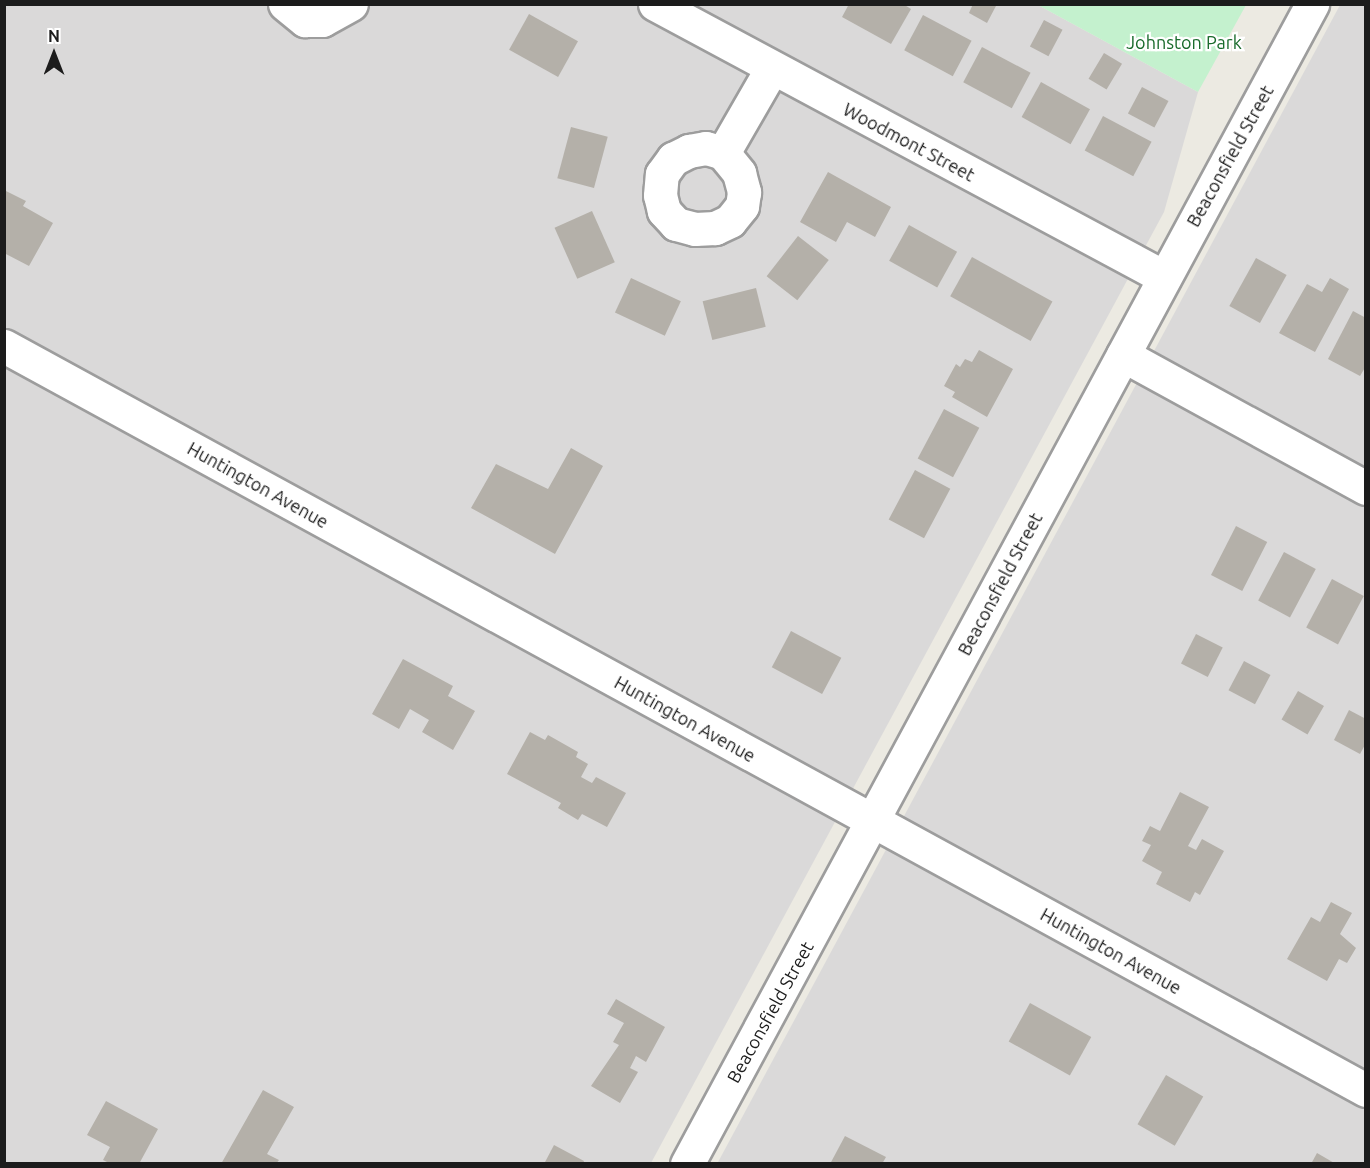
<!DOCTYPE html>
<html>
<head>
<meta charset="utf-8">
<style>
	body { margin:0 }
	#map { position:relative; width:1370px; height:1168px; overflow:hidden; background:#eceae2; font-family:Ubuntu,sans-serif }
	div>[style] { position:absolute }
	.residential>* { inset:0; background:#dad9d9 }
	.park>* { inset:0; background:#c4f1ce }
	.building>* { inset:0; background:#b4b0a9; transform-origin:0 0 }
	.roads { filter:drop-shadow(2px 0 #9d9d9d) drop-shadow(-2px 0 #9d9d9d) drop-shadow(0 2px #9d9d9d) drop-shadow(0 -2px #9d9d9d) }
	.minor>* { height:33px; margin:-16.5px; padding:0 16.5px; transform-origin:16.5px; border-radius:16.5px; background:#fff }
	span { translate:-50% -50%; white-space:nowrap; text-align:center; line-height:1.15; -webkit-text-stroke:4.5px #fff; paint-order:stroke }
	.park-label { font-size:18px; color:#196b2b }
	.street-label { font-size:18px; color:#1c1c1c }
	.frame { position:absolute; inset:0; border:6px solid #1c1c1c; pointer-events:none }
	.north { position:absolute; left:24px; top:24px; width:60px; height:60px; -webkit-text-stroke:4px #fff; paint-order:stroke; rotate:0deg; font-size:16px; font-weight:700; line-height:24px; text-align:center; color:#1c1c1c }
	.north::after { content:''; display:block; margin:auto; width:21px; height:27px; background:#1c1c1c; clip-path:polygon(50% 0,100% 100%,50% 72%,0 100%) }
</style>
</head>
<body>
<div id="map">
	<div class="residential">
		<div style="clip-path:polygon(5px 5px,1038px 5px,1198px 92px,1164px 212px,651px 1163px,5px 1164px)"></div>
		<div style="clip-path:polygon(1340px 5px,1365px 5px,1365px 1163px,717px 1164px)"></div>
	</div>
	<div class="park">
		<div style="clip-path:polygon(1038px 5px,1246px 4px,1246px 5px,1198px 92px)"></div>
	</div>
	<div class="building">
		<div style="clip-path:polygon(849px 4px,903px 4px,911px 9px,891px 44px,842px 17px)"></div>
		<div style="clip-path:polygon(973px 4px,997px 4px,987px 23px,969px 13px)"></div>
		<div style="left:529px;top:14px;width:56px;height:41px;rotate:29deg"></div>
		<div style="left:923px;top:15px;width:55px;height:40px;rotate:28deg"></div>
		<div style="left:1044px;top:20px;width:21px;height:30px;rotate:28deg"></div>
		<div style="left:982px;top:47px;width:55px;height:40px;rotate:28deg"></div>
		<div style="left:1104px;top:53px;width:21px;height:30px;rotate:31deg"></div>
		<div style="left:1041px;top:82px;width:56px;height:40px;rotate:29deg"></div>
		<div style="left:1142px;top:87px;width:30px;height:30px;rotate:28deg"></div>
		<div style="left:1103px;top:116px;width:55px;height:39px;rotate:28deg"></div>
		<div style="left:571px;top:127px;width:38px;height:53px;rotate:15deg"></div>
		<div style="clip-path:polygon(828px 172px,891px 207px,875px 237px,847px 222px,836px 242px,800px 222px)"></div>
		<div style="clip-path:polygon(4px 190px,26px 201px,23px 206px,53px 223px,29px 266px,4px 253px)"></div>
		<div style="left:592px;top:211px;width:56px;height:41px;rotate:66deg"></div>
		<div style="left:909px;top:225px;width:55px;height:41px;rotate:29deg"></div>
		<div style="left:798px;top:236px;width:39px;height:51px;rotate:38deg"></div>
		<div style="left:972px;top:257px;width:92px;height:45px;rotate:29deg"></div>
		<div style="left:1256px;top:258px;width:35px;height:55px;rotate:29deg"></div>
		<div style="left:631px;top:278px;width:55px;height:38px;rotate:25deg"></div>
		<div style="clip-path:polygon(1330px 278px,1349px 289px,1315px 352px,1279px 333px,1307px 284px,1322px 292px)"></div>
		<div style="left:756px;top:288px;width:40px;height:55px;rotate:76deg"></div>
		<div style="clip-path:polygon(1353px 311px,1366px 318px,1366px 366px,1360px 376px,1328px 359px)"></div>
		<div style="clip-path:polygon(979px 350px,1013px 369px,987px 417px,952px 397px,955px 392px,944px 386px,956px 364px,960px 367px,965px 359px,972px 362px)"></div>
		<div style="left:944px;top:409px;width:40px;height:56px;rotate:28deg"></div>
		<div style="clip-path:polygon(571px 448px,603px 466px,555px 554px,471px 508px,496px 464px,548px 489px)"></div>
		<div style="left:915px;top:470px;width:40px;height:56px;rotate:28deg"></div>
		<div style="left:1236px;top:526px;width:35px;height:55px;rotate:27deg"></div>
		<div style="left:1284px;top:552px;width:36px;height:55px;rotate:28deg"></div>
		<div style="left:1332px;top:579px;width:36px;height:55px;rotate:28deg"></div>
		<div style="left:791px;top:631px;width:57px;height:41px;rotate:28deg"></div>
		<div style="left:1196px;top:634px;width:30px;height:33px;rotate:27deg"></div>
		<div style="clip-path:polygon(403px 659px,453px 686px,448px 696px,475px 711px,453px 750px,422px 732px,429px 720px,410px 709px,399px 729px,372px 714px)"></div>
		<div style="left:1244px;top:661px;width:30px;height:33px;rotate:28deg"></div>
		<div style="left:1298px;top:691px;width:30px;height:33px;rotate:30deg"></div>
		<div style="clip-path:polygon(1349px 710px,1366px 719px,1366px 743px,1360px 754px,1334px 740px)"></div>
		<div style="clip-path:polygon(530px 732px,545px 740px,548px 735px,578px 752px,576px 757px,588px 764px,581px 777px,592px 783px,596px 777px,626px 793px,607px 827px,582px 814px,578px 820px,558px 808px,561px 803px,507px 774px)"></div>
		<div style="clip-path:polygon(1180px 792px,1209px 807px,1188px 846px,1196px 850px,1202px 839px,1224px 851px,1200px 895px,1195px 892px,1190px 902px,1156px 884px,1162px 872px,1142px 861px,1151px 845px,1142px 841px,1150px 826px,1160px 831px)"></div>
		<div style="clip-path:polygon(1331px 902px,1352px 913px,1340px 934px,1356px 948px,1347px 963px,1339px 959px,1327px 981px,1287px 959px,1311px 917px,1320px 922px)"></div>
		<div style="clip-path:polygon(616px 999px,665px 1027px,646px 1062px,636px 1056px,630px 1068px,638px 1072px,620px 1103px,591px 1086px,619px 1045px,613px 1042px,624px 1023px,607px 1014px)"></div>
		<div style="left:1030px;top:1003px;width:70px;height:44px;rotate:29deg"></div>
		<div style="left:1166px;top:1075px;width:43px;height:57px;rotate:30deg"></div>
		<div style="clip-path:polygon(263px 1090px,294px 1107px,267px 1154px,279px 1160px,276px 1164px,221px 1164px)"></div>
		<div style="clip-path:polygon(106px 1101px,158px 1129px,139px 1164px,111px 1164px,103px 1160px,110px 1147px,87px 1135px)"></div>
		<div style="clip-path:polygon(845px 1136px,886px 1157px,882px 1164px,830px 1164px)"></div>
		<div style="clip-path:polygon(554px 1145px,584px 1161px,583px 1164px,544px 1164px)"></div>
		<div style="clip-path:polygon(1317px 1153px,1336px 1164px,1311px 1164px)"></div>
	</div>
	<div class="roads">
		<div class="minor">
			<div style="left:285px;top:4px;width:26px;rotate:39deg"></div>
			<div style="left:305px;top:20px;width:17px"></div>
			<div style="left:322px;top:20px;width:33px;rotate:-29deg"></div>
			<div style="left:655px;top:4px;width:578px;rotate:28.21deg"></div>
			<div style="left:723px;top:153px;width:26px;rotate:51deg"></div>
			<div style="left:739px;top:173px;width:20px;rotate:75deg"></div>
			<div style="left:744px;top:192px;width:14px;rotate:98deg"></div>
			<div style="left:742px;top:206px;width:19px;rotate:129deg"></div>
			<div style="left:730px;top:221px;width:17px;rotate:155deg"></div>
			<div style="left:715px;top:228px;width:20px;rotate:177deg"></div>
			<div style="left:695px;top:229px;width:20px;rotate:-165deg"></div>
			<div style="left:676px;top:224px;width:18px;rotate:-133deg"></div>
			<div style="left:664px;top:211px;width:16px;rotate:-104deg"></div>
			<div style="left:660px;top:195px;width:21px;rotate:-85deg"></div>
			<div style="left:662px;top:174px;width:19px;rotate:-54deg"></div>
			<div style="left:673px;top:159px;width:18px;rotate:-27deg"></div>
			<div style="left:689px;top:151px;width:17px;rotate:-10deg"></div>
			<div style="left:706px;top:148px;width:18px;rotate:16deg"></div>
			<div style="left:723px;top:153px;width:96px;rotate:-60deg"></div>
			<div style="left:4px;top:346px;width:1552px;rotate:28.65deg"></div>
			<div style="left:1123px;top:355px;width:277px;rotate:28.7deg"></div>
			<div style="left:687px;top:1164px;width:1318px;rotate:-61.68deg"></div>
		</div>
	</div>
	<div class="park-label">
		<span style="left:1184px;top:42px">Johnston Park</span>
	</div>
	<div class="street-label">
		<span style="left:909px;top:142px;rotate:28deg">Woodmont Street</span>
		<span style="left:1230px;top:156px;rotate:-61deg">Beaconsfield Street</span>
		<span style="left:258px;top:485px;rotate:29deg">Huntington Avenue</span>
		<span style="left:1000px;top:584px;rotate:-62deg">Beaconsfield Street</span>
		<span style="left:685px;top:719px;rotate:29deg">Huntington Avenue</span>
		<span style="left:1111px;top:951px;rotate:29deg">Huntington Avenue</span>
		<span style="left:770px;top:1012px;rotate:-61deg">Beaconsfield Street</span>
	</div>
	<div class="frame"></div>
	<div class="north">N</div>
</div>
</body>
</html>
